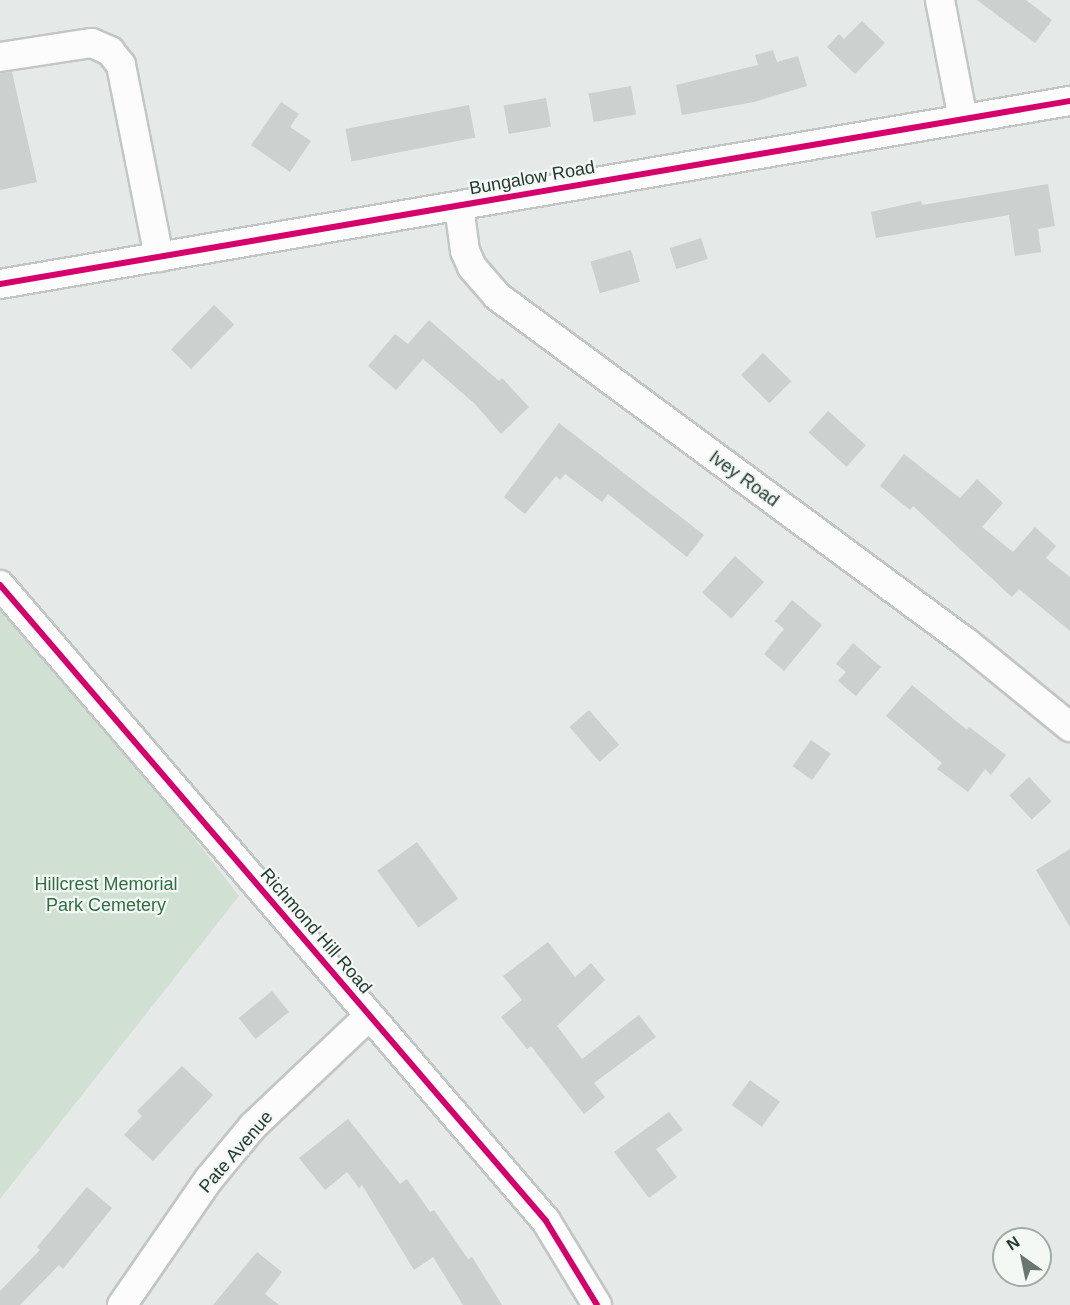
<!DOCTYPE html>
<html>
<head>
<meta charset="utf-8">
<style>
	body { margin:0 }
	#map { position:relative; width:1070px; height:1305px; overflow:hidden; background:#e5e9e7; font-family:Helvetica,sans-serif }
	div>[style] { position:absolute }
	.green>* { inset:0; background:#d0e1d3 }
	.building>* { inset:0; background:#ccd0ce; transform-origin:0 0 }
	.roads { filter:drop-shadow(2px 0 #c2c6c4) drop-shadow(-2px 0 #c2c6c4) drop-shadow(0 2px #c2c6c4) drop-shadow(0 -2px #c2c6c4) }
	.minor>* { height:28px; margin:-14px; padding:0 14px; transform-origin:14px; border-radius:14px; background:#fbfcfb }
	.cycleway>* { height:6px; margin:-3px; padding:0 3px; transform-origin:3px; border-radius:3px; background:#d6006c }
	span { translate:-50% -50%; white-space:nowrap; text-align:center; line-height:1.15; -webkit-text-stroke:4.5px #f3f8f5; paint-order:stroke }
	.street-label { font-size:18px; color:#243b32 }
	.park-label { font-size:18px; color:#326e44 }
	.north { position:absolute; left:992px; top:1227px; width:60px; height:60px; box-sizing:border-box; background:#f3f8f5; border:2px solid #a0aca7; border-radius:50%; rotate:327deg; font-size:16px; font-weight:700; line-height:24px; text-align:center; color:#243b32 }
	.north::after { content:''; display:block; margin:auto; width:21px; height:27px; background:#687871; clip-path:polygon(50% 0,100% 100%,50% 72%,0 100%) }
</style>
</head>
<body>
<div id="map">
	<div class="green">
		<div style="clip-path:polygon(0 588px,239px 896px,0 1199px)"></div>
	</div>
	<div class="building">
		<div style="clip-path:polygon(977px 0,1026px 0,1052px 20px,1035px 43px)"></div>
		<div style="clip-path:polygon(862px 21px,885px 43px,855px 74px,827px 47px,839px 34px,844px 39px)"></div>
		<div style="clip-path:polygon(773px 50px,777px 62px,798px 56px,807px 86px,754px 102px,682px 115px,676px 85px,758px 65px,755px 55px)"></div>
		<div style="clip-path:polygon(12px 72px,37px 182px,0 190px,0 73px)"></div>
		<div style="left:631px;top:86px;width:29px;height:43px;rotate:80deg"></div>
		<div style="left:546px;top:98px;width:29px;height:43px;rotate:80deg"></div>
		<div style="clip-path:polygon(281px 102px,299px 114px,290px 127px,311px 141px,290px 172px,251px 145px)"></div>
		<div style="left:469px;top:105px;width:33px;height:126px;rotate:79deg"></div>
		<div style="clip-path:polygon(1048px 184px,1055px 226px,1038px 229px,1041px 252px,1015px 256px,1009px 215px,876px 238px,871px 212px,921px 201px,922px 205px)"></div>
		<div style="left:701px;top:238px;width:22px;height:33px;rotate:72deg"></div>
		<div style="left:631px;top:250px;width:33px;height:42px;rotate:74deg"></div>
		<div style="left:214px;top:305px;width:28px;height:62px;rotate:44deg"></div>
		<div style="clip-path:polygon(429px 320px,499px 381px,502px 378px,529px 407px,501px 434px,475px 404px,423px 359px,396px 390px,368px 366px,395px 334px,408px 344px)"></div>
		<div style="left:763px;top:353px;width:40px;height:31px;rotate:45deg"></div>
		<div style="left:828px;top:411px;width:51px;height:29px;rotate:42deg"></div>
		<div style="clip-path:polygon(559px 423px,704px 535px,687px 557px,608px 494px,602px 502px,565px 474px,560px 480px,556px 476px,525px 514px,504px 497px)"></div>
		<div style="clip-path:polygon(904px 454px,960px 498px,977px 479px,1003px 503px,982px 527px,1013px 552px,1035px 527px,1056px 546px,1046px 558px,1070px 577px,1070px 631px,1019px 589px,1012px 597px,913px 506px,910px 510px,880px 486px)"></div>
		<div style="left:735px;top:556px;width:39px;height:49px;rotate:42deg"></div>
		<div style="clip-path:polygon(792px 600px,822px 625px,784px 671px,764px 654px,784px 629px,775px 621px)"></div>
		<div style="clip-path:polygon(853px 643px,881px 667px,856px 696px,838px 681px,846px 672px,836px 664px)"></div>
		<div style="clip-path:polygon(912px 685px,967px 730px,969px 727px,1006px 755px,991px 775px,985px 769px,968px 792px,937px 769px,942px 763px,886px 716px)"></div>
		<div style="left:589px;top:710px;width:46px;height:26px;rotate:49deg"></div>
		<div style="left:811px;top:740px;width:24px;height:32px;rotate:35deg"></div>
		<div style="left:1029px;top:777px;width:33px;height:27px;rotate:47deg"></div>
		<div style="left:417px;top:842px;width:70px;height:49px;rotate:54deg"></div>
		<div style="clip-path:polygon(1070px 849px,1070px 927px,1036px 870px)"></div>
		<div style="clip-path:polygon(548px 942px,575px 977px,591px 963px,605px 980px,557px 1026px,582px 1059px,639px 1015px,656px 1037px,594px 1083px,605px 1097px,584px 1114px,531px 1046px,527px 1049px,501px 1017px,522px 1000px,503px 976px)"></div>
		<div style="left:272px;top:991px;width:27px;height:43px;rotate:51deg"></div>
		<div style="clip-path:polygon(182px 1066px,213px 1095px,153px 1161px,124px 1135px,142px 1116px,137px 1111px)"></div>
		<div style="left:750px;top:1080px;width:37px;height:31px;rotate:36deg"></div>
		<div style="clip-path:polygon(669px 1112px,683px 1130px,656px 1149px,677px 1177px,649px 1198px,614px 1152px)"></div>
		<div style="clip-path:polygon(348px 1119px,400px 1184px,407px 1179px,430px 1212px,434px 1210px,468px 1259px,472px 1257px,502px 1305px,463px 1305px,433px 1257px,414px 1270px,362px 1185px,359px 1188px,347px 1172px,325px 1190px,299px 1158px)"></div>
		<div style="clip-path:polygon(87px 1187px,112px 1208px,63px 1269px,59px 1265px,20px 1305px,0 1305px,0 1291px,40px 1250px,37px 1247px)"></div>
		<div style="clip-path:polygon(257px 1252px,282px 1272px,265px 1294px,279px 1305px,213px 1305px)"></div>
	</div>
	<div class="roads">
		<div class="minor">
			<div style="left:940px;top:0;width:121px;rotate:79.1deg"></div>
			<div style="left:0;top:57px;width:93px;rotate:-8.7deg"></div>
			<div style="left:92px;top:43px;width:20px;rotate:24deg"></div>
			<div style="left:110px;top:51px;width:18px;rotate:52deg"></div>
			<div style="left:121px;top:65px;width:196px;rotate:78.8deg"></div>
			<div style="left:459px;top:206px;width:45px;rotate:82.4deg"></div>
			<div style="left:465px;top:251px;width:17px;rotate:66deg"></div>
			<div style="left:472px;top:267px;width:38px;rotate:49deg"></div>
			<div style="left:497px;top:296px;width:584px;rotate:36.44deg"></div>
			<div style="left:967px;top:643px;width:133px;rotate:39.2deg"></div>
			<div style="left:0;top:284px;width:1086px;rotate:-9.71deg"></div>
			<div style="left:0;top:585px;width:838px;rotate:49.35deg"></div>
			<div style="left:546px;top:1221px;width:98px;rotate:58.7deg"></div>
			<div style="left:122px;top:1305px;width:153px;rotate:-55.4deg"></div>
			<div style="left:209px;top:1179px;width:69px;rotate:-50.3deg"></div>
			<div style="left:253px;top:1126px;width:160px;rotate:-43.5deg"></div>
		</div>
	</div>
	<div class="cycleway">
		<div style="left:0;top:284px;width:1086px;rotate:-9.71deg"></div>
		<div style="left:0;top:585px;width:838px;rotate:49.35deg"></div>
		<div style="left:546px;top:1221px;width:98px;rotate:58.7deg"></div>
	</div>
	<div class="street-label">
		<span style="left:532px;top:178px;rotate:-10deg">Bungalow Road</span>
		<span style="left:744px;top:479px;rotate:36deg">Ivey Road</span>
		<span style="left:316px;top:931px;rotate:49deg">Richmond Hill Road</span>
		<span style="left:236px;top:1152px;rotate:-49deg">Pate Avenue</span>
	</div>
	<div class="park-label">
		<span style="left:106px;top:895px">Hillcrest Memorial<br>Park Cemetery</span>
	</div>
	<div class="north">N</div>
</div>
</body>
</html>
